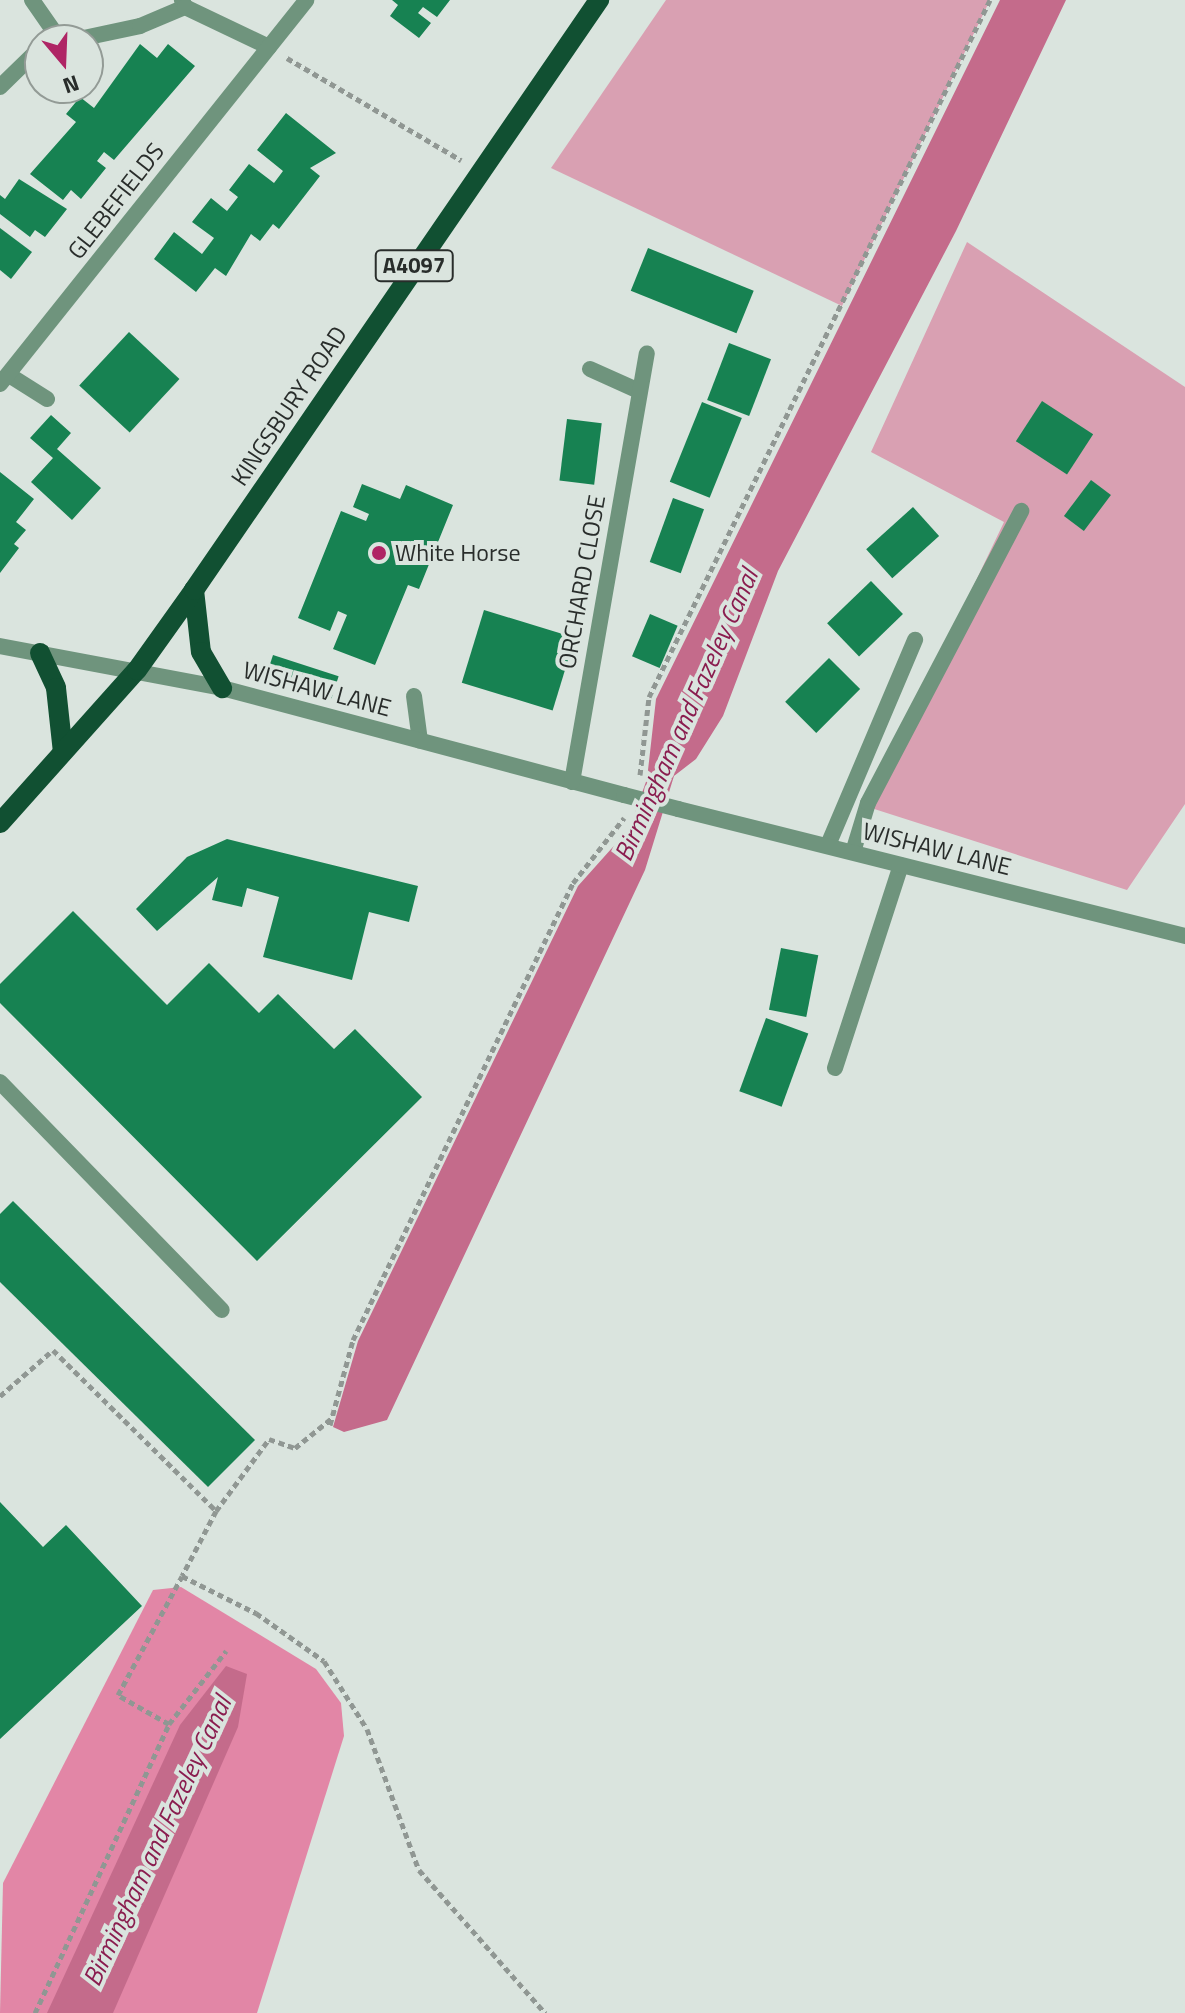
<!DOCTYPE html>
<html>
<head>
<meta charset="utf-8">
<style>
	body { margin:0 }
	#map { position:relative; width:1185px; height:2013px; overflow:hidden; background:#dae4de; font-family:"Titillium Web",sans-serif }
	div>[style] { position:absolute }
	.green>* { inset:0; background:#d9a0b2 }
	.forest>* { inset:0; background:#e286a6 }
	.water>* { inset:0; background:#c46b8b }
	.building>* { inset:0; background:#178252; transform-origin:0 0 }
	.path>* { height:5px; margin-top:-2.5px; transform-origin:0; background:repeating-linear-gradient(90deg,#909793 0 6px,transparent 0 10px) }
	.lane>* { height:16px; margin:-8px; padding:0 8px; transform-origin:8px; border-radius:8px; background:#6f947d }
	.street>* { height:16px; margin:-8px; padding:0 8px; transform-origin:8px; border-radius:8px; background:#6f947d }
	.primary>* { height:20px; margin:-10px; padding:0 10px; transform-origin:10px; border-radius:10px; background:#115032 }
	.street-bridge>* { height:16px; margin:-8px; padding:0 8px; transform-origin:8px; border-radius:8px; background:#6f947d }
	.dots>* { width:22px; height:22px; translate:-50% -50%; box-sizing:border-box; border:4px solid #dae4de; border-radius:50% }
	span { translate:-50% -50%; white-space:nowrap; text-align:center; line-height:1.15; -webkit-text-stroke:8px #dae4de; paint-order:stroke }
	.shield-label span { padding:2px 6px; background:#dae4de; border:2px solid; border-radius:6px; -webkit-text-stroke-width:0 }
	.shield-label { font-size:22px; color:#292d2b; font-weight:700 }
	.street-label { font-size:24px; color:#292d2b }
	.poi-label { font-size:24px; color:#292d2b }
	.left { translate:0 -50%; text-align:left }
	.water-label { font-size:26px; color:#8a1d4f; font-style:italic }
	.north { position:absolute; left:24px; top:24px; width:80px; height:80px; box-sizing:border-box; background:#dae4de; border:2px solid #939b96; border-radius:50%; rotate:161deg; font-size:22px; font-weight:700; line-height:32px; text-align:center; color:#292d2b }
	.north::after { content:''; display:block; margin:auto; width:28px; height:36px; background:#af2565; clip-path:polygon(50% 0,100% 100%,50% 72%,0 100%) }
</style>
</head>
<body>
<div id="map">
	<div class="green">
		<div style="clip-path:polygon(666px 0,990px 0,842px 306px,551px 168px)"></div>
		<div style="clip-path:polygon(967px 242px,1185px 387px,1185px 804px,1127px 890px,868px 807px,1004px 522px,871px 452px)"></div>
	</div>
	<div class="forest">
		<div style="clip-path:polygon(181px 1587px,316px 1669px,341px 1703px,344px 1736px,257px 2013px,0 2013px,3px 1883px,153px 1590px)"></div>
	</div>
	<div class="water">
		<div style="clip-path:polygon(1000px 0,1066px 0,956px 231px,778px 571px,723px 716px,696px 759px,674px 776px,645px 870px,387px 1420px,344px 1432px,333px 1427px,358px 1341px,578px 886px,629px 829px,647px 779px,656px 699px)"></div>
		<div style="clip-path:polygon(226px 1666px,247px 1674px,238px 1727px,113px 2013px,47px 2013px,180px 1725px)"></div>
	</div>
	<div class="building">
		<div style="clip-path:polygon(392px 0,450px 0,437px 17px,423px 7px,418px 13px,431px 23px,419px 38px,390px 16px,398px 5px)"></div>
		<div style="clip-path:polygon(140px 44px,157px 58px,168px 44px,195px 66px,114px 160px,104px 152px,97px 161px,106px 168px,81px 199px,71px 190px,63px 200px,30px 174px,76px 122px,66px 114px,80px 97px,94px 108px)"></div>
		<div style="clip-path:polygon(286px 113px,336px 153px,310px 168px,320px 176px,279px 229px,273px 224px,260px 241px,251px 234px,226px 276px,215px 268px,196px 292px,154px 259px,174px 232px,202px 254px,214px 238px,192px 222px,211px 198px,227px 211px,238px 197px,229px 190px,249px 164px,274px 183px,283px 171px,257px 150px)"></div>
		<div style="clip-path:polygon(19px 179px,67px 209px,45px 237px,35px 230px,30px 237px,0 214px,0 195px,5px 199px)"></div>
		<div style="clip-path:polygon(0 228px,32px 252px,11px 279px,0 270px)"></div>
		<div style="left:648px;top:248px;width:114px;height:46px;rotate:22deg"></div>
		<div style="left:129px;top:332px;width:69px;height:73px;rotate:43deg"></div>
		<div style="left:729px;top:343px;width:45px;height:61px;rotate:21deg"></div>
		<div style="left:1042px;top:401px;width:61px;height:48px;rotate:33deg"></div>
		<div style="left:702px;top:402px;width:43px;height:86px;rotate:22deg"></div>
		<div style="clip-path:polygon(51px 415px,71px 433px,57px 449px,101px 488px,72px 520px,31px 482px,53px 458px,30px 438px)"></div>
		<div style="left:567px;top:419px;width:35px;height:62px;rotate:7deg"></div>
		<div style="clip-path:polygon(0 472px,34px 499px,16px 522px,26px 530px,14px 544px,19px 548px,0 573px)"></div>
		<div style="left:1091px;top:480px;width:25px;height:45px;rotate:37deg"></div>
		<div style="clip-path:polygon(362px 484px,400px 499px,406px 485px,453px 505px,419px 589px,408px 585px,375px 665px,333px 649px,347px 615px,338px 611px,330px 631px,298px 618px,341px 511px,366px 521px,369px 514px,353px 507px)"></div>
		<div style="left:673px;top:498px;width:33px;height:68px;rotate:20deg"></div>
		<div style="left:913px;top:507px;width:39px;height:63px;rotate:48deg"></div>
		<div style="left:871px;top:581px;width:46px;height:61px;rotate:46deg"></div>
		<div style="left:484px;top:610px;width:95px;height:76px;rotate:17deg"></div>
		<div style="left:650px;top:614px;width:30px;height:46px;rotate:23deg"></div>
		<div style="left:273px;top:655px;width:69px;height:23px;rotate:18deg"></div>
		<div style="left:829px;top:658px;width:44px;height:62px;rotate:45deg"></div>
		<div style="clip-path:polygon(227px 839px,418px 886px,409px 922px,369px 912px,352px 980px,263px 957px,279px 897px,247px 888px,242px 907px,212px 900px,218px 877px,157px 931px,136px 909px,187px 857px)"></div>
		<div style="clip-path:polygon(73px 911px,167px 1005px,209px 963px,259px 1013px,278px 994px,334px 1049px,355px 1029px,422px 1097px,257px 1261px,0 1003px,0 984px)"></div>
		<div style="left:781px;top:948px;width:38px;height:63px;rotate:11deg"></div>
		<div style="left:766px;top:1018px;width:45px;height:78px;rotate:20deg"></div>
		<div style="clip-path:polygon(13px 1201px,255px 1440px,208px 1487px,0 1282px,0 1214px)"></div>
		<div style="clip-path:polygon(0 1502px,43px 1547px,66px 1525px,142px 1606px,0 1739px)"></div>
	</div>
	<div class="path">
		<div style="left:287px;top:58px;width:202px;rotate:30.4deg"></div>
		<div style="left:640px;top:775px;width:79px;rotate:-83.4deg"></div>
		<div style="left:649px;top:697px;width:776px;rotate:-63.93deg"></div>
		<div style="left:0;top:1396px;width:70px;rotate:-41deg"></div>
		<div style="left:53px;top:1350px;width:229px;rotate:44.6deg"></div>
		<div style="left:216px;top:1511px;width:73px;rotate:117.6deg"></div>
		<div style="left:182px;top:1576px;width:83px;rotate:26.6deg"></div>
		<div style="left:256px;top:1613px;width:83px;rotate:35.2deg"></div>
		<div style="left:324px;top:1661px;width:80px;rotate:57.7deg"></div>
		<div style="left:367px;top:1729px;width:150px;rotate:69.8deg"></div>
		<div style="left:419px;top:1870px;width:191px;rotate:48.6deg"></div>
		<div style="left:330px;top:1425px;width:88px;rotate:-74.9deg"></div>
		<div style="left:353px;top:1340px;width:507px;rotate:-64.29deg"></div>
		<div style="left:573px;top:883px;width:83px;rotate:-51.9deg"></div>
		<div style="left:216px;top:1511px;width:89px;rotate:-53.6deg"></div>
		<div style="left:269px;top:1439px;width:28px;rotate:19deg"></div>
		<div style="left:295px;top:1448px;width:48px;rotate:-39deg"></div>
		<div style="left:169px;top:1724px;width:59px;rotate:-150.4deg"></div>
		<div style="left:118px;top:1695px;width:135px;rotate:-61.7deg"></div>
		<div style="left:35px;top:2013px;width:319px;rotate:-65.1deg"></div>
		<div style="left:169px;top:1724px;width:93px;rotate:-52deg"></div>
	</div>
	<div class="lane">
		<div style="left:0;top:87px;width:56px;rotate:-44.3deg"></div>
		<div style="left:9px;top:375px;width:45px;rotate:32.3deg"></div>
		<div style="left:414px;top:696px;width:45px;rotate:82.4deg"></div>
		<div style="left:828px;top:845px;width:223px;rotate:-67deg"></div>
		<div style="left:853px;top:852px;width:51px;rotate:-73deg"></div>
		<div style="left:868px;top:803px;width:330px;rotate:-62.3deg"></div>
		<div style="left:835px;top:1068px;width:213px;rotate:-72deg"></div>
		<div style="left:0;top:1082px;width:318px;rotate:45.8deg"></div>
	</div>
	<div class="street">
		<div style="left:32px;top:0;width:40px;rotate:55.1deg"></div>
		<div style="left:55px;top:33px;width:25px;rotate:14deg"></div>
		<div style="left:79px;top:39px;width:62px;rotate:-12deg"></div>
		<div style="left:140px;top:26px;width:49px;rotate:-22.9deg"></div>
		<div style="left:185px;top:7px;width:8px;rotate:-113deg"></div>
		<div style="left:185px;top:7px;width:93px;rotate:25.5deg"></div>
		<div style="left:590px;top:369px;width:54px;rotate:24.2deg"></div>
		<div style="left:0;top:384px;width:491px;rotate:-51.4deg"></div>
		<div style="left:0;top:646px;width:226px;rotate:10.7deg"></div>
		<div style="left:222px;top:688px;width:416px;rotate:14.9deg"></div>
		<div style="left:572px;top:782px;width:435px;rotate:-80.1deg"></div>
		<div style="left:678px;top:809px;width:523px;rotate:14.06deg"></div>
	</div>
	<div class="primary">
		<div style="left:194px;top:590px;width:62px;rotate:83.6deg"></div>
		<div style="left:201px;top:652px;width:42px;rotate:59.7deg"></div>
		<div style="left:40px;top:653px;width:38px;rotate:65deg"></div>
		<div style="left:56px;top:688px;width:64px;rotate:83.8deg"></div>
		<div style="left:0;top:823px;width:205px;rotate:-48.2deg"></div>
		<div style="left:137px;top:670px;width:98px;rotate:-54.5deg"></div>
		<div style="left:194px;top:590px;width:716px;rotate:-55.53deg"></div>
	</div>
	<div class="street-bridge">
		<div style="left:624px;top:795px;width:56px;rotate:14.5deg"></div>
	</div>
	<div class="dots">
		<div style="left:379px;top:553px;background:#af2565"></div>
	</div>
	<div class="shield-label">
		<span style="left:414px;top:266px">A4097</span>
	</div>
	<div class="street-label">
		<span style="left:116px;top:201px;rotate:-52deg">GLEBEFIELDS</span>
		<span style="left:289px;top:406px;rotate:-56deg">KINGSBURY ROAD</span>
		<span style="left:582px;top:582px;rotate:-80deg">ORCHARD CLOSE</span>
		<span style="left:317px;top:689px;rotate:15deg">WISHAW LANE</span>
		<span style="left:937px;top:849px;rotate:14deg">WISHAW LANE</span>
	</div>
	<div class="poi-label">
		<span class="left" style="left:395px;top:553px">White Horse</span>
	</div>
	<div class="water-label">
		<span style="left:686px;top:715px;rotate:-66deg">Birmingham and Fazeley Canal</span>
		<span style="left:157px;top:1841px;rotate:-65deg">Birmingham and Fazeley Canal</span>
	</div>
	<div class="north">N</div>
</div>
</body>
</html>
